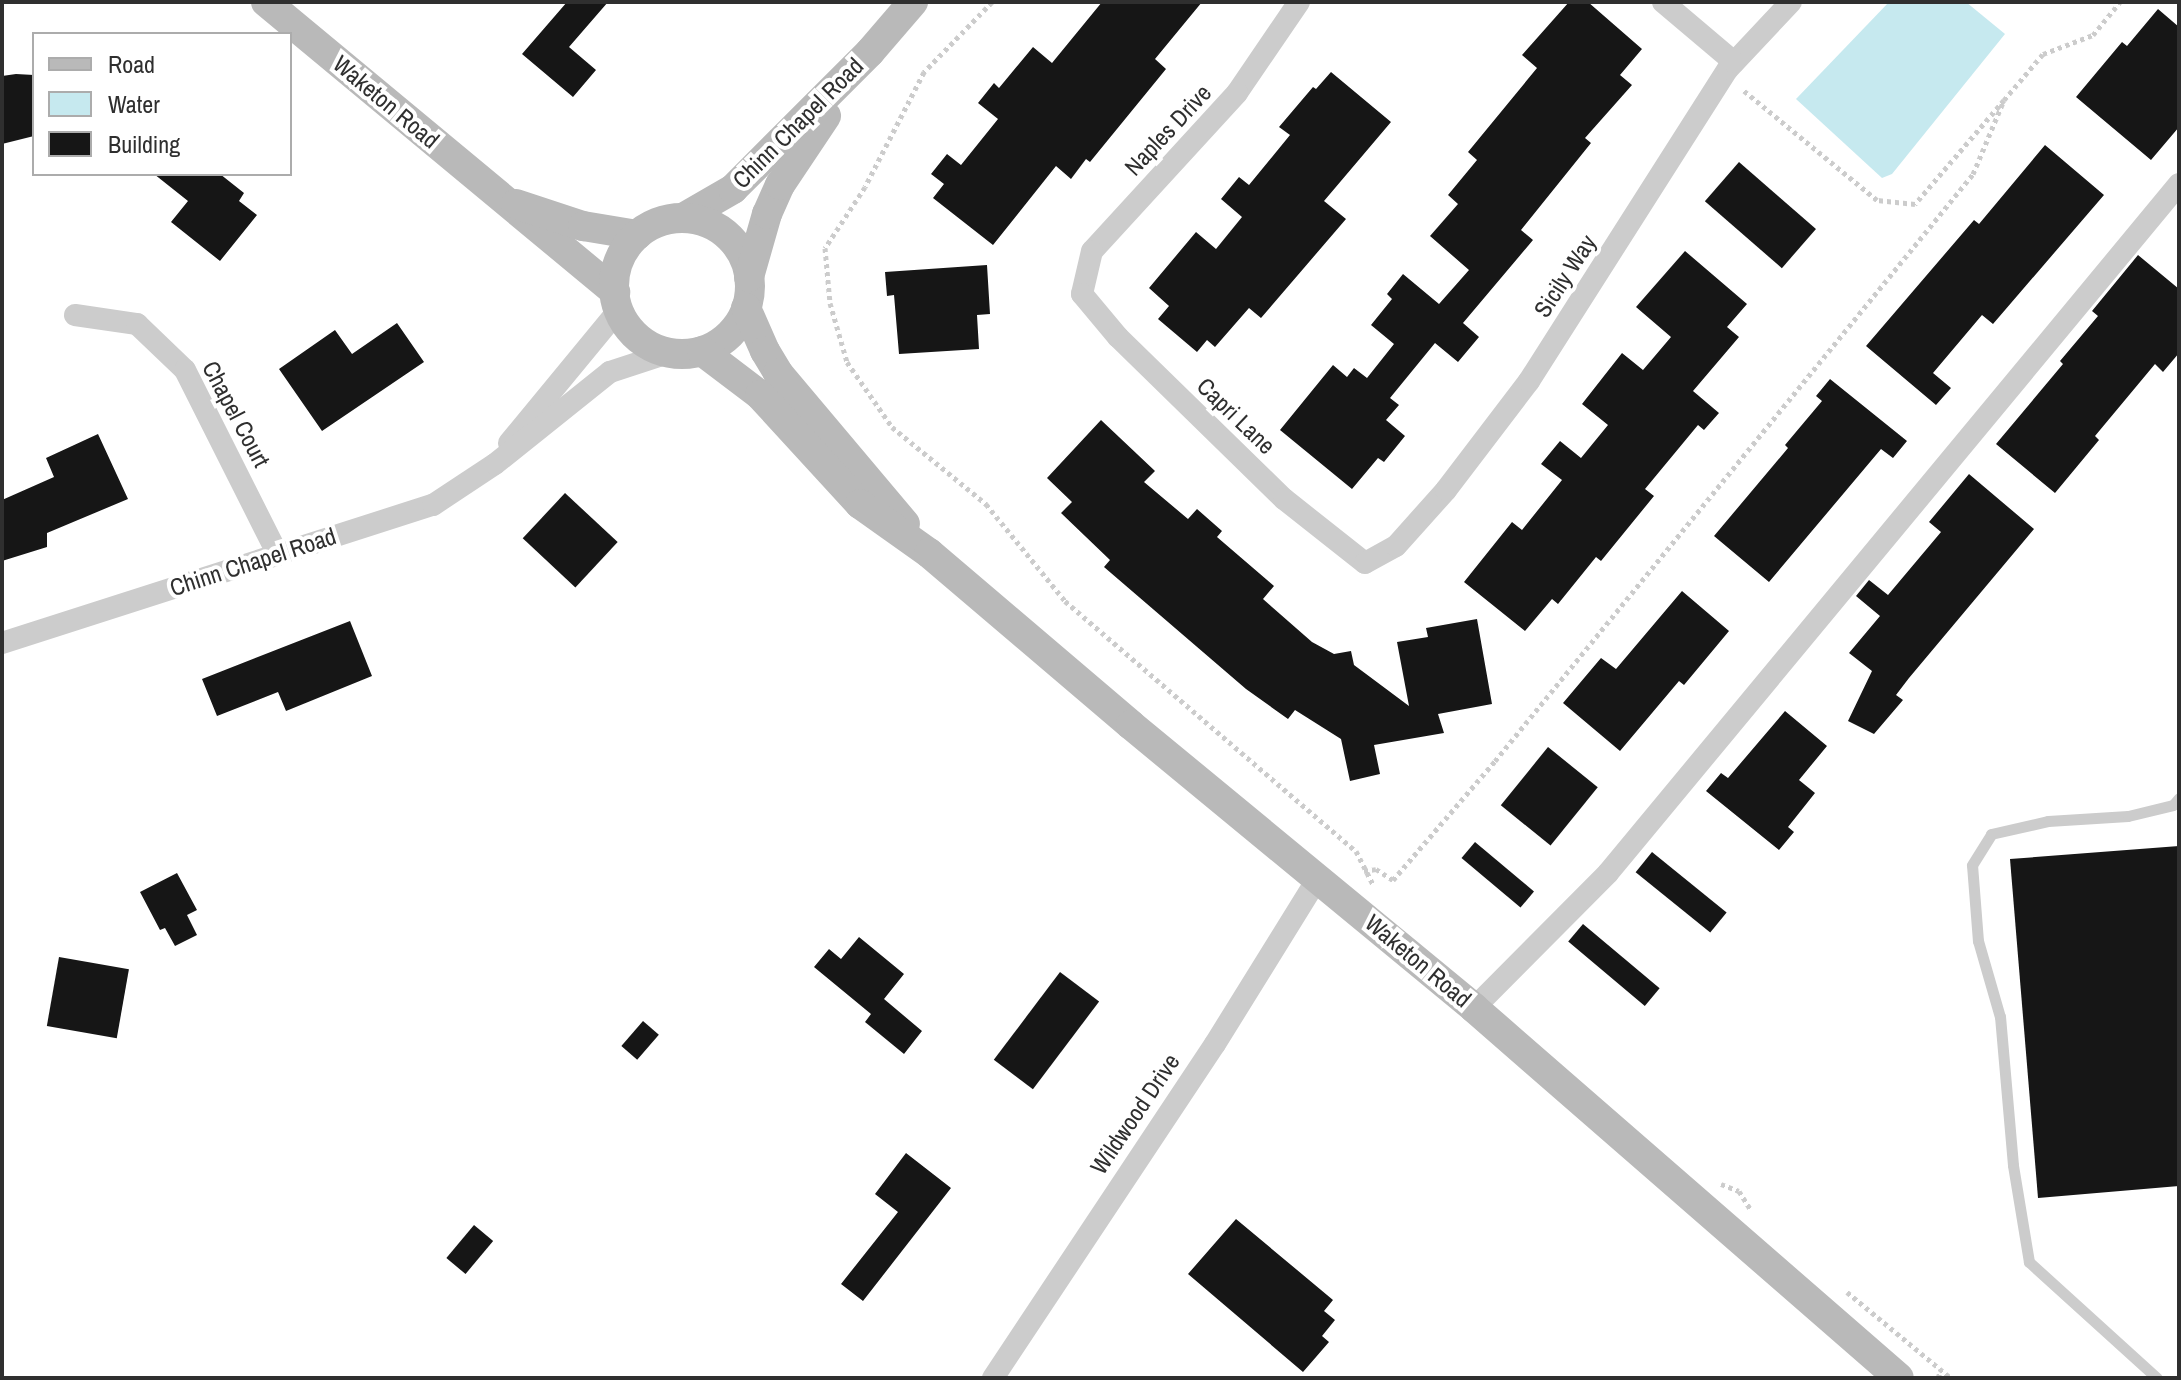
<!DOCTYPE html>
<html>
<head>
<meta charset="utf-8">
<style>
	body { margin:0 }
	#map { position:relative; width:2181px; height:1380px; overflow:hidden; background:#fff; font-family:"Archivo Narrow",sans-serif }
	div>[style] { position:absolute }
	.water>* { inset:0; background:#c6e9ef }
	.building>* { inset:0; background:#161616; transform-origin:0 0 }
	.path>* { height:5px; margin-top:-2.5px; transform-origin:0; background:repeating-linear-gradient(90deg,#ccc 0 4px,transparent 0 8px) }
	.lane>* { height:11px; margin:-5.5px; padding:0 5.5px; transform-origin:5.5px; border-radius:5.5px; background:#ccc }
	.street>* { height:22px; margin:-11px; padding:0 11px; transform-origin:11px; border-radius:11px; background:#ccc }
	.secondary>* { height:30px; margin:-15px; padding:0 15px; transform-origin:15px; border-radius:15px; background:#b9b9b9 }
	.secondary>.ring { margin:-15px; padding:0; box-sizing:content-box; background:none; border:30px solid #b9b9b9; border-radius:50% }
	span { translate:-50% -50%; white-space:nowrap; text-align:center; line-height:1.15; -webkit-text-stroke:8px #fff; paint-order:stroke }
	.street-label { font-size:24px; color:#2f2f2f }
	.frame { position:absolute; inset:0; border:4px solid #2f2f2f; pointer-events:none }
	.legend { position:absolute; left:32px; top:32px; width:260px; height:144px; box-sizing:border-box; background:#fff; border:2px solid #acacac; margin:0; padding:10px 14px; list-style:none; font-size:24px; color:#2f2f2f }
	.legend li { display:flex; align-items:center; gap:16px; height:40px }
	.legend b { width:40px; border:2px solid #acacac }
</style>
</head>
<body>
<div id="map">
	<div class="water">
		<div style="clip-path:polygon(1889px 2px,1966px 2px,2005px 34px,1892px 174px,1882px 178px,1796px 99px)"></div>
	</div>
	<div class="building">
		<div style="clip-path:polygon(567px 2px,608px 2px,569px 47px,596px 70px,573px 97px,522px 54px)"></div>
		<div style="clip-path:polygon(1102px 2px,1202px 2px,1155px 59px,1166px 69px,1090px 162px,1086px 159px,1071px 179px,1056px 166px,993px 245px,933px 198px,944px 184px,931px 174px,947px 154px,961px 165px,998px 119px,978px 103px,994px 83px,999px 88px,1033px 47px,1052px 63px)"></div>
		<div style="clip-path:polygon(1569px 2px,1588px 2px,1642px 49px,1620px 75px,1632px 85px,1585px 138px,1591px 143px,1521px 230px,1533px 240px,1463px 323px,1479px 337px,1458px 362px,1435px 343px,1390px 398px,1399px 405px,1386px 420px,1405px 436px,1384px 462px,1378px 458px,1352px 489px,1280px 430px,1333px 365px,1347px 377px,1354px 368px,1367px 378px,1394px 344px,1371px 325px,1392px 299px,1387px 294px,1403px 274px,1439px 304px,1469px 270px,1430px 236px,1458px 204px,1448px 195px,1477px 160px,1468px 152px,1537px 68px,1522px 55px)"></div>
		<div style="clip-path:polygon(2158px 9px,2179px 27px,2179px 127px,2151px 160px,2076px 97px,2122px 42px,2127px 46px)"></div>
		<div style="clip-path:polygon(1331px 72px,1391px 122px,1324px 201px,1346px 219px,1261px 318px,1249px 308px,1215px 347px,1207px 340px,1197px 352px,1158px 319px,1169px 306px,1149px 288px,1196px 232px,1216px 249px,1242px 217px,1221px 199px,1239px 177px,1249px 185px,1290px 135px,1279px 127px,1313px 87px,1316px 89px)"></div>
		<div style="clip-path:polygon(16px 74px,34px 75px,34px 136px,2px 144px,2px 76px)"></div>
		<div style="clip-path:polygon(2045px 145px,2104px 195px,1993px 324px,1982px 315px,1933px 373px,1951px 388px,1936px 405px,1866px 346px,1974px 220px,1979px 224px)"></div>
		<div style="left:1739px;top:162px;width:102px;height:52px;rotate:41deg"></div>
		<div style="clip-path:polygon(154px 174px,220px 174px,244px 193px,239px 201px,257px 215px,220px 261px,171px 222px,188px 201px)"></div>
		<div style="clip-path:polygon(1685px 251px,1747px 304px,1727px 327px,1739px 337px,1693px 391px,1719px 413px,1704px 430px,1698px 425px,1645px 489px,1654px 496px,1601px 561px,1596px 557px,1558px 604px,1552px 599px,1525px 631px,1464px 582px,1512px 522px,1522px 530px,1562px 480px,1541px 464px,1560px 441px,1581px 458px,1608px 425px,1582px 404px,1622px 353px,1643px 370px,1671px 337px,1636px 307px)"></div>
		<div style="clip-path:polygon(2138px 255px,2179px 289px,2179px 353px,2163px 372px,2155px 364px,2095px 436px,2099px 440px,2055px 493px,1996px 444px,2063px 364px,2060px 361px,2098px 316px,2092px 311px)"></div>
		<div style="clip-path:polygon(987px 265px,990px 314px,977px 315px,979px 349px,899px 354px,894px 295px,887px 296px,885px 272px)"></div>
		<div style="clip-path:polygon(397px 323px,424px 362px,322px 431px,279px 369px,335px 330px,352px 354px)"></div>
		<div style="clip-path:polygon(1830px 379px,1907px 441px,1893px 458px,1881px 449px,1769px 582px,1714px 536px,1788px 448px,1785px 445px,1822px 401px,1816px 396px)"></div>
		<div style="clip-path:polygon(1101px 420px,1155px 471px,1144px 482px,1188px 519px,1197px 509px,1222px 531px,1217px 537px,1274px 586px,1263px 599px,1312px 642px,1334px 654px,1351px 651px,1354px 665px,1409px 706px,1397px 642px,1428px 637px,1426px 628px,1477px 619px,1492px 704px,1438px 714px,1444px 733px,1374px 745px,1380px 774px,1350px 781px,1341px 739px,1295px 710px,1288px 719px,1246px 689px,1104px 567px,1110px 560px,1061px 513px,1072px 502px,1047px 478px)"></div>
		<div style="clip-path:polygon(98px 434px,128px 499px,47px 533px,47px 547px,2px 561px,2px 500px,54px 477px,46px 458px)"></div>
		<div style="clip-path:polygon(1969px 474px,2034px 529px,1909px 678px,1896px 695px,1903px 700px,1874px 734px,1848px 721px,1872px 671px,1849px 653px,1880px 616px,1856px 596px,1869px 580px,1888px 595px,1941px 532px,1929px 522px)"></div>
		<div style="left:565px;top:493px;width:72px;height:62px;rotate:43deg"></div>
		<div style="clip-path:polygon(1682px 591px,1729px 631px,1684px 685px,1679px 681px,1620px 751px,1563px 703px,1601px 658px,1616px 669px)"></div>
		<div style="clip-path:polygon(350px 621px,372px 676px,286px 711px,278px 692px,217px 716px,202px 679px)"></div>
		<div style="clip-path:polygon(1785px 711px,1827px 746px,1799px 780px,1815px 793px,1788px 827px,1794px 832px,1779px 850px,1706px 791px,1721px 773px,1728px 778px)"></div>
		<div style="left:1548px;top:747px;width:64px;height:75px;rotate:39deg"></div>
		<div style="left:1475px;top:842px;width:77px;height:21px;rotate:40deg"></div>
		<div style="clip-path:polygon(2179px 846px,2179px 1186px,2038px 1198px,2010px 859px)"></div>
		<div style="left:1652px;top:852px;width:96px;height:26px;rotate:39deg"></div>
		<div style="clip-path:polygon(177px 873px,197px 910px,187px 915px,197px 935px,175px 946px,165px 928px,160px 930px,140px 892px)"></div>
		<div style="left:1583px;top:924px;width:100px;height:23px;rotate:40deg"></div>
		<div style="clip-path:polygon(859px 937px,904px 974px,884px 999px,922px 1031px,904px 1054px,865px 1022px,871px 1014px,814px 967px,829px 949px,841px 959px)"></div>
		<div style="left:59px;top:957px;width:71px;height:70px;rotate:10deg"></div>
		<div style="left:1060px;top:972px;width:49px;height:110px;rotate:37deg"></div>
		<div style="left:643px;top:1021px;width:21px;height:33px;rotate:41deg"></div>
		<div style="clip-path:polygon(906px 1153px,951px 1188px,863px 1301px,841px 1284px,898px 1212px,875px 1194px)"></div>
		<div style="clip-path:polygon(1236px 1219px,1333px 1300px,1324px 1311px,1335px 1320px,1322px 1336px,1329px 1342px,1303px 1372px,1188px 1274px)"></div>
		<div style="left:474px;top:1225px;width:25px;height:43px;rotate:40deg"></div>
	</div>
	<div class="path">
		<div style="left:992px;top:2px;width:98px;rotate:134.2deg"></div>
		<div style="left:924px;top:72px;width:129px;rotate:117.2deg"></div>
		<div style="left:865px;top:187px;width:73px;rotate:123.3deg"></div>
		<div style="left:825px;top:248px;width:55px;rotate:84.8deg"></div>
		<div style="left:830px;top:303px;width:61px;rotate:73.9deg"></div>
		<div style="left:847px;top:362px;width:79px;rotate:55.3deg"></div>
		<div style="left:892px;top:427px;width:122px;rotate:39.3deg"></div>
		<div style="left:986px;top:504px;width:125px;rotate:50.8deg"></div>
		<div style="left:1065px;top:601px;width:384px;rotate:40.7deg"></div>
		<div style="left:1356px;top:851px;width:39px;rotate:63deg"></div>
		<div style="left:2004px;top:100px;width:60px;rotate:-49.7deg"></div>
		<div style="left:2043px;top:54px;width:53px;rotate:-20.8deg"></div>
		<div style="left:2093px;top:35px;width:43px;rotate:-50.7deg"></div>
		<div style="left:1364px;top:871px;width:12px;rotate:-9deg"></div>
		<div style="left:1376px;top:869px;width:20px;rotate:33deg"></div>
		<div style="left:1393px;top:880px;width:157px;rotate:-49.4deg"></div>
		<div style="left:1495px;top:761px;width:757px;rotate:-50.84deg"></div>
		<div style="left:1973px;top:174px;width:80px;rotate:-67.3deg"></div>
		<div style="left:2004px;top:100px;width:137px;rotate:130.6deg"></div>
		<div style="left:1915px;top:204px;width:38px;rotate:-174deg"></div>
		<div style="left:1877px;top:200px;width:175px;rotate:-140.6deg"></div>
		<div style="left:1721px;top:1184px;width:19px;rotate:21deg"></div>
		<div style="left:1739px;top:1191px;width:22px;rotate:58deg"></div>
		<div style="left:1847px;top:1292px;width:135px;rotate:39.6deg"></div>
		<div style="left:1938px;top:1378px;width:9px;rotate:-72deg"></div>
	</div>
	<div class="lane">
		<div style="left:2157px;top:1378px;width:173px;rotate:-137.8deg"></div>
		<div style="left:2029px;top:1262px;width:98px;rotate:-99.4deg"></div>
		<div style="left:2013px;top:1165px;width:149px;rotate:-95deg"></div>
		<div style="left:2000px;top:1017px;width:79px;rotate:-106.1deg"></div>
		<div style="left:1978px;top:941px;width:76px;rotate:-94.5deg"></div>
		<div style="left:1972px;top:865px;width:36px;rotate:-58deg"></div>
		<div style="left:1991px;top:834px;width:58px;rotate:-12.8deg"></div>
		<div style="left:2048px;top:821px;width:80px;rotate:-3.6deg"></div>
		<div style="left:2128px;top:816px;width:46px;rotate:-13.7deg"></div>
		<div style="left:2173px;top:805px;width:9px;rotate:-49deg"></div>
	</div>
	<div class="street">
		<div style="left:1299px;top:2px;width:110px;rotate:124.3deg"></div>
		<div style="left:1237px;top:93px;width:214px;rotate:132.5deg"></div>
		<div style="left:1092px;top:251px;width:44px;rotate:103.1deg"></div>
		<div style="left:1082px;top:294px;width:56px;rotate:50.1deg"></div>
		<div style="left:1118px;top:337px;width:232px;rotate:44.3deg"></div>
		<div style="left:1284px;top:499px;width:103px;rotate:38.3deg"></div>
		<div style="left:1365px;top:563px;width:35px;rotate:-29deg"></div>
		<div style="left:1396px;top:546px;width:75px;rotate:-48.2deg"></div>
		<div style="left:1446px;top:490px;width:137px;rotate:-52.7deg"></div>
		<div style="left:1529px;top:381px;width:370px;rotate:-57.5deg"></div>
		<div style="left:1728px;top:69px;width:92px;rotate:-46.8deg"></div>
		<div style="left:1663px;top:2px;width:93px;rotate:40.2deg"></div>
		<div style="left:75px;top:315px;width:63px;rotate:8.3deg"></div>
		<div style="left:137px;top:324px;width:66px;rotate:43.8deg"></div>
		<div style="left:185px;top:370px;width:207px;rotate:63.3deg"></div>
		<div style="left:509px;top:443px;width:171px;rotate:-50.5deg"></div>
		<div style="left:2px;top:643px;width:453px;rotate:-17.8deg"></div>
		<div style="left:433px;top:505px;width:74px;rotate:-33.5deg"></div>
		<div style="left:495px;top:464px;width:147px;rotate:-38.7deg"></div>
		<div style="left:610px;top:372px;width:61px;rotate:-18.1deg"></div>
		<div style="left:1474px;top:1008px;width:190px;rotate:-45.2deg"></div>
		<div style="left:1608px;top:873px;width:895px;rotate:-50.35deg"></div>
		<div style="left:993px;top:1378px;width:401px;rotate:-56.4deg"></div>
		<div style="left:1215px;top:1044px;width:195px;rotate:-58.2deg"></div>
	</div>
	<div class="secondary">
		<div style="left:266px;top:2px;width:454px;rotate:39.7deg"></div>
		<div style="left:516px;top:204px;width:71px;rotate:18.2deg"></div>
		<div style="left:583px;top:226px;width:55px;rotate:9.5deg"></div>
		<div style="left:683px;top:218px;width:58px;rotate:-30.1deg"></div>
		<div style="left:733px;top:189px;width:194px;rotate:-45deg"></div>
		<div style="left:870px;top:52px;width:66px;rotate:-49.3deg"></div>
		<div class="ring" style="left:614px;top:218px;width:106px;height:106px"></div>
		<div style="left:749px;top:277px;width:66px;rotate:-74.1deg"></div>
		<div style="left:767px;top:214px;width:32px;rotate:-66deg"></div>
		<div style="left:780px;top:185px;width:83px;rotate:-56.3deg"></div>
		<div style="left:746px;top:308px;width:47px;rotate:66.2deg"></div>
		<div style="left:765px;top:351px;width:26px;rotate:59deg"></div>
		<div style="left:778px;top:373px;width:197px;rotate:49.9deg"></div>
		<div style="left:702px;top:351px;width:73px;rotate:37.2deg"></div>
		<div style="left:760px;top:395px;width:148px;rotate:47.5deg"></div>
		<div style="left:860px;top:504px;width:85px;rotate:35.4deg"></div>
		<div style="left:929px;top:553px;width:265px;rotate:40.4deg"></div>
		<div style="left:1131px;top:725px;width:445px;rotate:39.5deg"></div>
		<div style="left:1474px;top:1008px;width:563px;rotate:41.04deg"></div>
	</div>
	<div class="street-label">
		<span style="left:386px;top:102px;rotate:40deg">Waketon Road</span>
		<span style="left:798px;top:123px;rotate:-45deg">Chinn Chapel Road</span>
		<span style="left:1168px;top:130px;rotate:-47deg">Naples Drive</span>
		<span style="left:1565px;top:276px;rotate:-57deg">Sicily Way</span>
		<span style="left:236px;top:414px;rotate:62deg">Chapel Court</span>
		<span style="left:1236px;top:416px;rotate:44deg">Capri Lane</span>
		<span style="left:253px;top:562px;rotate:-18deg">Chinn Chapel Road</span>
		<span style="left:1418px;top:961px;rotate:40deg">Waketon Road</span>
		<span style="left:1135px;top:1114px;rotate:-56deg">Wildwood Drive</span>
	</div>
	<div class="frame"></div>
	<ul class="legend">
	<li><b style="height:10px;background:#b9b9b9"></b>Road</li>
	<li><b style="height:22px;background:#c6e9ef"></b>Water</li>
	<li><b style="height:22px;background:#161616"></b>Building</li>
	</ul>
</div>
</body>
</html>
